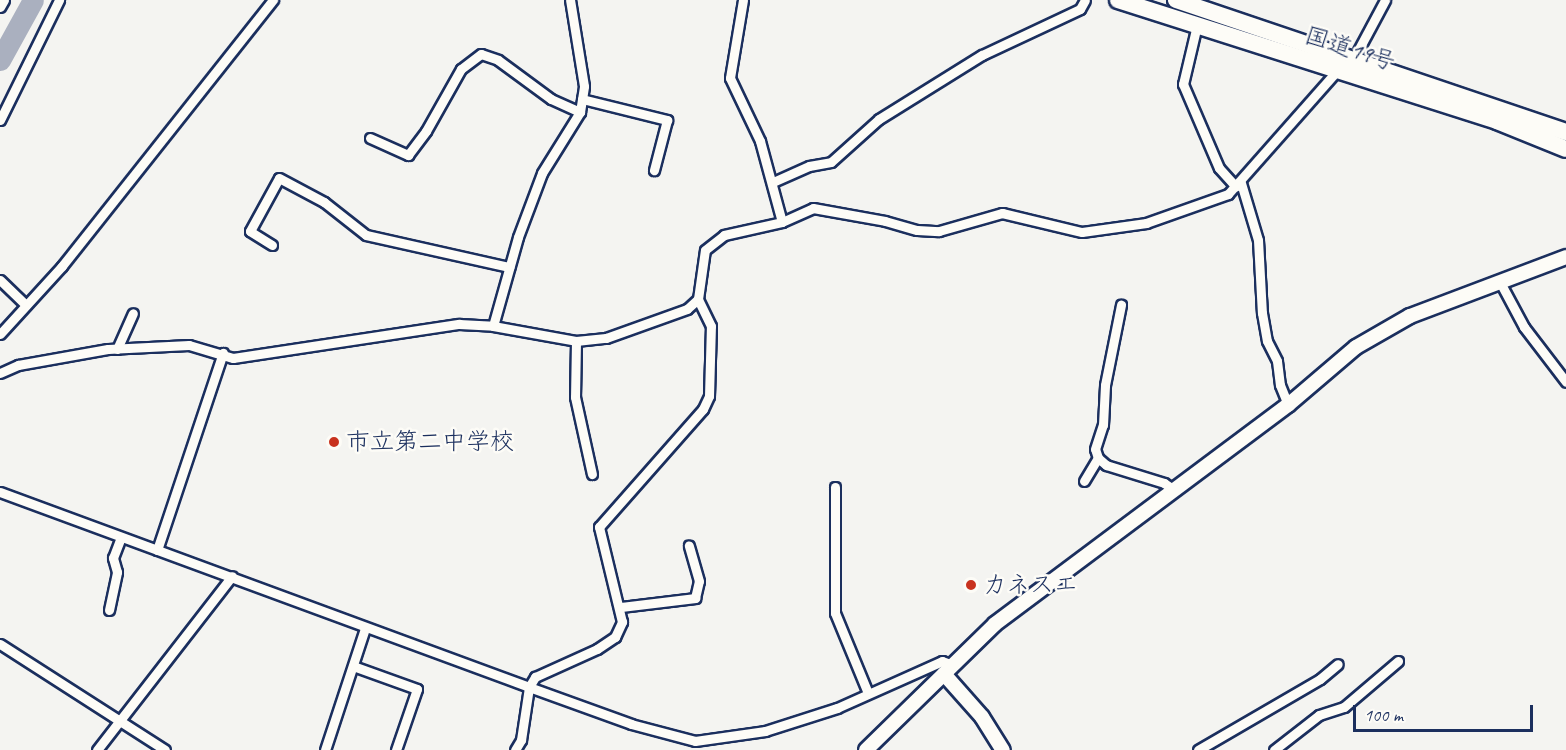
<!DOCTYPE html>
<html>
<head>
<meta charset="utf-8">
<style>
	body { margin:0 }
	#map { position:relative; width:1566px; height:750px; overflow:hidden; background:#f4f4f1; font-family:Caveat,"Klee One",sans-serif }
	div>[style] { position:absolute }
	.river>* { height:21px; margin:-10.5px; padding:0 10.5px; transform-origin:10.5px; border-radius:10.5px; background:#aab0bf }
	.roads { filter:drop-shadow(2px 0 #1b2f5e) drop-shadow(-2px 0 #1b2f5e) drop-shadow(0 2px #1b2f5e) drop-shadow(0 -2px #1b2f5e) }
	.street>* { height:9px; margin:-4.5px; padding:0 4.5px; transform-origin:4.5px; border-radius:4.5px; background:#fdfcf7 }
	.secondary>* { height:14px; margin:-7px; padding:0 7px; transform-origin:7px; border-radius:7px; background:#fdfcf7 }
	.highway>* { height:16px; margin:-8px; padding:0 8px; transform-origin:8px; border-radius:8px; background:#fdfcf7 }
	.dots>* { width:16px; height:16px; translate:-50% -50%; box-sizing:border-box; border:3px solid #fdfcf7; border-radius:50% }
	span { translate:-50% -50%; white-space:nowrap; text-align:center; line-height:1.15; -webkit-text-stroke:5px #fdfcf7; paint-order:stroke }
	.street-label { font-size:24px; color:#1b2f5e }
	.poi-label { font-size:24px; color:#1b2f5e }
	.left { translate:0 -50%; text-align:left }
	.scale { position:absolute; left:1353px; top:705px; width:180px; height:27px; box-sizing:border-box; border:3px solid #1b2f5e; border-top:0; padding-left:8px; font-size:18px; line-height:21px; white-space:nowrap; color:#1b2f5e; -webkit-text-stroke:4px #fdfcf7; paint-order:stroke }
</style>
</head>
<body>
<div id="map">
	<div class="river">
		<div style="left:0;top:60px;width:68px;rotate:-61.2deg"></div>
	</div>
	<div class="roads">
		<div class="street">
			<div style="left:743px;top:0;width:79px;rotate:99.5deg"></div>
			<div style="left:730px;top:78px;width:70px;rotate:64.5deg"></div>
			<div style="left:760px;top:141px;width:84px;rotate:74.8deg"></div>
			<div style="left:0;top:7px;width:8px;rotate:-60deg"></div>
			<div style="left:1197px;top:25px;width:61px;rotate:103.3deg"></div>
			<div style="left:1183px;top:84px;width:91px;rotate:66.8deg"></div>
			<div style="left:1219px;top:168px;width:25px;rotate:48deg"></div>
			<div style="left:1353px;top:60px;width:68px;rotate:-61.9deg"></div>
			<div style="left:582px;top:99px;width:88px;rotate:13.9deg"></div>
			<div style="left:667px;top:120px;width:52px;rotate:104.6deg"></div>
			<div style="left:0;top:120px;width:134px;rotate:-63.8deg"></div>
			<div style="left:370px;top:138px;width:42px;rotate:24.1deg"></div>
			<div style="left:408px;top:155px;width:30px;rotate:-53deg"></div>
			<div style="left:426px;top:131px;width:71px;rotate:-60.6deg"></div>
			<div style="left:461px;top:69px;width:25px;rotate:-37deg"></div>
			<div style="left:481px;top:54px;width:18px;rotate:19deg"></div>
			<div style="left:498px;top:60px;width:66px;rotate:36.3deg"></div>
			<div style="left:551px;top:99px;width:32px;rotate:24deg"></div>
			<div style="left:773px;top:182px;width:39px;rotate:-24deg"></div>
			<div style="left:809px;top:166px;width:22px;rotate:-10deg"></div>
			<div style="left:831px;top:162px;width:64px;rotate:-41.9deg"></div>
			<div style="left:879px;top:119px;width:121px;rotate:-31.9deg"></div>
			<div style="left:982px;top:55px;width:108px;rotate:-25.1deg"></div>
			<div style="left:1080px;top:9px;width:10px;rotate:-61deg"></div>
			<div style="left:1241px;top:183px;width:59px;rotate:73.4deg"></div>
			<div style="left:1258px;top:240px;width:73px;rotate:86.9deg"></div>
			<div style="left:1262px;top:313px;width:28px;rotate:80deg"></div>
			<div style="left:1267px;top:341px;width:22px;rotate:63deg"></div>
			<div style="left:1277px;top:361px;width:24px;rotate:83deg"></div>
			<div style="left:1280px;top:385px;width:22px;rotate:68deg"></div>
			<div style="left:272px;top:245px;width:26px;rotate:-148deg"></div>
			<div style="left:250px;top:231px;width:60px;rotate:-61.3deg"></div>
			<div style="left:279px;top:178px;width:51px;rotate:28.1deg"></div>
			<div style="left:324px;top:202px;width:53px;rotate:38.2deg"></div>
			<div style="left:366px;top:235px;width:147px;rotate:12.6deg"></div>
			<div style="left:0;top:280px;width:36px;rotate:44deg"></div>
			<div style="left:1501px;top:284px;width:49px;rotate:61.9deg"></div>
			<div style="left:1524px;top:327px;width:69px;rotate:52.6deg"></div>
			<div style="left:493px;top:326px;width:92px;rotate:-74.3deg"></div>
			<div style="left:518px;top:237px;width:68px;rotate:-69.4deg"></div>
			<div style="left:542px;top:173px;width:72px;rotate:-58.1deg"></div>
			<div style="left:580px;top:112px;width:26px;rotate:-81deg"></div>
			<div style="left:584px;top:86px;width:87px;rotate:-99.2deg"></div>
			<div style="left:0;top:334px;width:92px;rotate:-47.6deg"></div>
			<div style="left:62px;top:266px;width:340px;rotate:-51.6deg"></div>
			<div style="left:576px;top:341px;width:56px;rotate:91deg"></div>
			<div style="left:575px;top:397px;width:79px;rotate:77.6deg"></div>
			<div style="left:117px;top:349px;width:39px;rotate:-66deg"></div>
			<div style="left:0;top:373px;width:20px;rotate:-24deg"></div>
			<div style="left:18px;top:365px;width:91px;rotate:-10.1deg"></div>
			<div style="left:108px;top:349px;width:81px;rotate:-2.8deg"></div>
			<div style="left:189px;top:345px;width:46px;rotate:16.5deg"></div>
			<div style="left:233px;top:358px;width:229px;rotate:-8.6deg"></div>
			<div style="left:459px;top:324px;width:34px;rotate:3deg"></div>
			<div style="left:493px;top:326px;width:84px;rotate:10.2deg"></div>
			<div style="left:576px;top:341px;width:30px;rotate:-6deg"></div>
			<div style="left:606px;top:338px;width:86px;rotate:-19.7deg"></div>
			<div style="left:687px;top:309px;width:15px;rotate:-42deg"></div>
			<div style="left:1098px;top:458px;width:9px;rotate:-108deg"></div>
			<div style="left:1095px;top:449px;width:25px;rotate:-72deg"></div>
			<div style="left:1103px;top:425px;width:40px;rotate:-87.1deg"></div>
			<div style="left:1105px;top:385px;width:82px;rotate:-78.7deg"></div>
			<div style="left:1084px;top:481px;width:27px;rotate:-59deg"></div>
			<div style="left:1098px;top:458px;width:11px;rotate:41deg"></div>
			<div style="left:1106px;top:465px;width:61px;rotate:17.2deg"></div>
			<div style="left:1164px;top:483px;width:11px;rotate:34deg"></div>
			<div style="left:835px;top:487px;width:126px;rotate:90deg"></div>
			<div style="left:835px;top:613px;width:87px;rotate:67.6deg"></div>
			<div style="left:0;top:492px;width:564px;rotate:20.23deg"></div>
			<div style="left:529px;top:687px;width:109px;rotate:19.9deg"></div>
			<div style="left:631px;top:724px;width:66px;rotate:14.9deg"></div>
			<div style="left:695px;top:741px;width:71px;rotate:-8.1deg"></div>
			<div style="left:765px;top:731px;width:76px;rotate:-17.7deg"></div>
			<div style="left:837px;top:708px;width:115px;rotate:-24.1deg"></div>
			<div style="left:942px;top:661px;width:12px;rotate:20deg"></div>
			<div style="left:157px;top:550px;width:208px;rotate:-71.5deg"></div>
			<div style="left:621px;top:607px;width:75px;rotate:-6.9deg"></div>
			<div style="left:695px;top:598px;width:17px;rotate:-77deg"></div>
			<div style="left:699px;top:581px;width:37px;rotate:-106deg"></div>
			<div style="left:109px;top:610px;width:39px;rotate:-78deg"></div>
			<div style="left:117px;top:572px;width:15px;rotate:-106deg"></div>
			<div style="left:113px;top:558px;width:22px;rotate:-69deg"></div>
			<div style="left:0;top:644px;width:196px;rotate:32.7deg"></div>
			<div style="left:353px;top:666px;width:68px;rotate:19.8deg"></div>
			<div style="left:417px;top:689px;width:65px;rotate:109deg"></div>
			<div style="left:97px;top:750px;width:220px;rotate:-52.2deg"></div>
			<div style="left:325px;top:750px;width:128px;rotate:-71.8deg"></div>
			<div style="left:515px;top:750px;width:12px;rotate:-59deg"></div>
			<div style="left:521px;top:740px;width:54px;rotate:-81.4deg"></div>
			<div style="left:529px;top:687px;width:12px;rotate:-59deg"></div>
			<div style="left:535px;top:677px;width:68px;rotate:-24.3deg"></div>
			<div style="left:597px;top:649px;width:22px;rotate:-34deg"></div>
			<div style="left:615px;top:637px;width:17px;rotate:-65deg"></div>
			<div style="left:622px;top:622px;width:98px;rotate:-103.6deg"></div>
			<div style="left:599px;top:527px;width:157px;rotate:-48.6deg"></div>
			<div style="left:703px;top:409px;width:14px;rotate:-65deg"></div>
			<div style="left:709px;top:396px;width:70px;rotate:-88.4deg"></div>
			<div style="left:711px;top:326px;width:30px;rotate:-116deg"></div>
			<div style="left:698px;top:299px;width:49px;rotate:-81.9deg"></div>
			<div style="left:705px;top:250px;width:24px;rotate:-38deg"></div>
			<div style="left:724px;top:235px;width:59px;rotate:-12.6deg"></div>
			<div style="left:782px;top:222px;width:34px;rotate:-24deg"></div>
			<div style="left:813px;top:208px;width:73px;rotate:10.2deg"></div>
			<div style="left:885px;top:221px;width:33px;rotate:16deg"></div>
			<div style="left:917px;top:230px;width:22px;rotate:3deg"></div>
			<div style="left:939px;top:231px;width:66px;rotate:-15.9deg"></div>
			<div style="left:1002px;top:213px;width:82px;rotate:13.4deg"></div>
			<div style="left:1082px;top:232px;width:65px;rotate:-8deg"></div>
			<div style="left:1146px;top:223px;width:87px;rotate:-19.5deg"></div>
			<div style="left:1228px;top:194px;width:164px;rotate:-48.5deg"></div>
			<div style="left:1198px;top:750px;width:141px;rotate:-30.2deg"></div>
			<div style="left:1320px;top:679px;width:23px;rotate:-40deg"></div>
			<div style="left:1274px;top:750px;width:57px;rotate:-37.9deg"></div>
			<div style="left:1319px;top:715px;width:26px;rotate:-18deg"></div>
			<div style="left:1344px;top:707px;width:71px;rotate:-40.4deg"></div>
		</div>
		<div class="secondary">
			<div style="left:944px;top:674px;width:57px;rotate:48.5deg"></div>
			<div style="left:982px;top:717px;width:39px;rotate:58deg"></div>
			<div style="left:866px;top:750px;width:180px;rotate:-44.3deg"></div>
			<div style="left:995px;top:624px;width:366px;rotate:-36.8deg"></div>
			<div style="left:1288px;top:405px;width:89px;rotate:-40.5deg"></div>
			<div style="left:1356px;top:347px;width:62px;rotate:-29.9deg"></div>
			<div style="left:1410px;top:316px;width:167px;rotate:-20.7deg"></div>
		</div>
		<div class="highway">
			<div style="left:1118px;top:0;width:398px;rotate:17.7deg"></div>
			<div style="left:1497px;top:121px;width:74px;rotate:22.1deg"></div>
			<div style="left:1176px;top:0;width:412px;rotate:18.7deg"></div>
		</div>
	</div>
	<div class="dots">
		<div style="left:334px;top:442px;background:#c8321e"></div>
		<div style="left:971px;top:585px;background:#c8321e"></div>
	</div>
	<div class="street-label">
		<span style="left:1350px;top:49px;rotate:18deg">国道19号</span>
	</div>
	<div class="poi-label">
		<span class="left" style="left:346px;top:442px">市立第二中学校</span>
		<span class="left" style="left:983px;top:585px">カネスエ</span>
	</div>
	<div class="scale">100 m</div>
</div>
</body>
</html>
